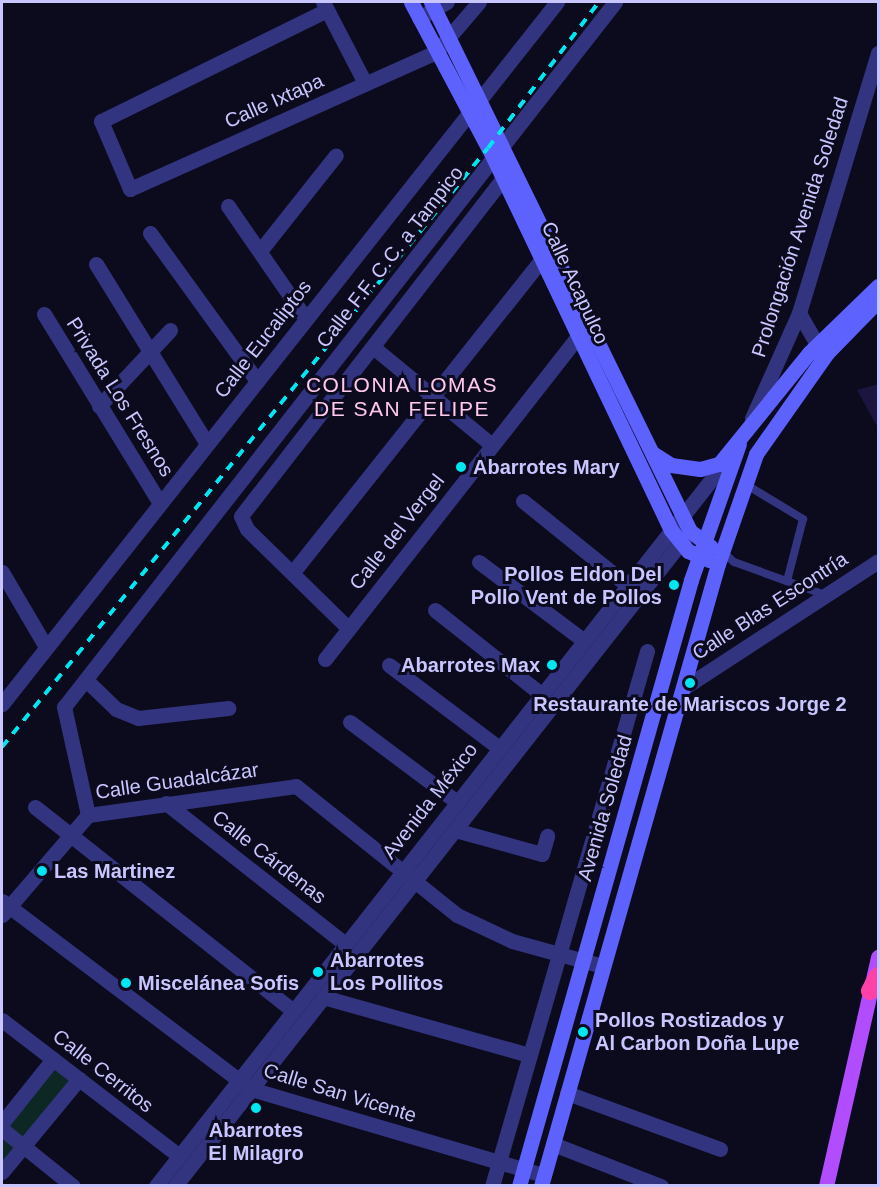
<!DOCTYPE html>
<html>
<head>
<meta charset="utf-8">
<style>
	body { margin:0 }
	#map { position:relative; width:880px; height:1187px; overflow:hidden; background:#0c0a1d; font-family:Arial,sans-serif }
	div>[style] { position:absolute }
	.green>* { inset:0; background:#0d2725 }
	.building>* { inset:0; background:#1b153f }
	.lane>* { height:8px; margin:-4px; padding:0 4px; transform-origin:4px; border-radius:4px; background:#32347f }
	.street>* { height:15px; margin:-7.5px; padding:0 7.5px; transform-origin:7.5px; border-radius:7.5px; background:#32347f }
	.secondary>* { height:15px; margin:-7.5px; padding:0 7.5px; transform-origin:7.5px; border-radius:7.5px; background:#5d62ff }
	.primary>* { height:15px; margin:-7.5px; padding:0 7.5px; transform-origin:7.5px; border-radius:7.5px; background:#b24dff }
	.highway>* { height:18px; margin:-9px; padding:0 9px; transform-origin:9px; border-radius:9px; background:#ff41a7 }
	.rail>* { height:4px; margin-top:-2px; transform-origin:0; background:repeating-linear-gradient(90deg,#00e7f1 0 9px,transparent 0 17px) }
	.dots>* { width:16px; height:16px; translate:-50% -50%; box-sizing:border-box; border:3px solid #0c0a1d; border-radius:50% }
	span { translate:-50% -50%; white-space:nowrap; text-align:center; line-height:1.15; -webkit-text-stroke:6px #0c0a1d; paint-order:stroke }
	.street-label { font-size:20px; color:#c9c6ff }
	.poi-label { font-size:20px; color:#c9c6ff; font-weight:700 }
	.left { translate:0 -50%; text-align:left }
	.right { translate:-100% -50%; text-align:right }
	.neighbourhood-label { font-size:21px; color:#ffc8ee; letter-spacing:1.5px }
	.frame { position:absolute; inset:0; border:3px solid #c9c6ff; pointer-events:none }
</style>
</head>
<body>
<div id="map">
	<div class="green">
		<div style="clip-path:polygon(53px 1063px,74px 1080px,2px 1169px,2px 1126px)"></div>
	</div>
	<div class="building">
		<div style="clip-path:polygon(879px 384px,879px 430px,857px 390px)"></div>
	</div>
	<div class="lane">
		<div style="left:745px;top:484px;width:68px;rotate:31.1deg"></div>
		<div style="left:803px;top:519px;width:64px;rotate:104.5deg"></div>
		<div style="left:722px;top:551px;width:16px;rotate:43deg"></div>
		<div style="left:734px;top:562px;width:97px;rotate:19.9deg"></div>
	</div>
	<div class="street">
		<div style="left:323px;top:2px;width:91px;rotate:62.6deg"></div>
		<div style="left:327px;top:10px;width:252px;rotate:153.8deg"></div>
		<div style="left:101px;top:121px;width:74px;rotate:66.9deg"></div>
		<div style="left:130px;top:189px;width:335px;rotate:-24.1deg"></div>
		<div style="left:436px;top:52px;width:66px;rotate:-49.3deg"></div>
		<div style="left:419px;top:18px;width:32px;rotate:-30deg"></div>
		<div style="left:228px;top:206px;width:137px;rotate:55.4deg"></div>
		<div style="left:150px;top:233px;width:183px;rotate:54.1deg"></div>
		<div style="left:260px;top:251px;width:122px;rotate:-51.6deg"></div>
		<div style="left:96px;top:264px;width:211px;rotate:58.3deg"></div>
		<div style="left:799px;top:313px;width:36px;rotate:60deg"></div>
		<div style="left:44px;top:314px;width:222px;rotate:58.5deg"></div>
		<div style="left:373px;top:347px;width:154px;rotate:39.5deg"></div>
		<div style="left:99px;top:406px;width:104px;rotate:-46.9deg"></div>
		<div style="left:752px;top:418px;width:115px;rotate:-65.9deg"></div>
		<div style="left:799px;top:313px;width:272px;rotate:-73.1deg"></div>
		<div style="left:523px;top:501px;width:134px;rotate:38.9deg"></div>
		<div style="left:479px;top:562px;width:130px;rotate:36.9deg"></div>
		<div style="left:2px;top:572px;width:87px;rotate:59.6deg"></div>
		<div style="left:293px;top:572px;width:413px;rotate:-51.5deg"></div>
		<div style="left:435px;top:610px;width:135px;rotate:38.4deg"></div>
		<div style="left:348px;top:628px;width:141px;rotate:-135.6deg"></div>
		<div style="left:247px;top:529px;width:14px;rotate:-115deg"></div>
		<div style="left:241px;top:516px;width:428px;rotate:-52.2deg"></div>
		<div style="left:325px;top:659px;width:421px;rotate:-51.9deg"></div>
		<div style="left:389px;top:665px;width:138px;rotate:37deg"></div>
		<div style="left:86px;top:680px;width:42px;rotate:44deg"></div>
		<div style="left:116px;top:709px;width:24px;rotate:22deg"></div>
		<div style="left:138px;top:718px;width:91px;rotate:-6.3deg"></div>
		<div style="left:685px;top:687px;width:230px;rotate:-33.1deg"></div>
		<div style="left:2px;top:704px;width:895px;rotate:-51.67deg"></div>
		<div style="left:350px;top:722px;width:134px;rotate:36.8deg"></div>
		<div style="left:166px;top:803px;width:228px;rotate:38.2deg"></div>
		<div style="left:35px;top:807px;width:329px;rotate:38.3deg"></div>
		<div style="left:88px;top:815px;width:111px;rotate:-102.5deg"></div>
		<div style="left:64px;top:707px;width:895px;rotate:-51.99deg"></div>
		<div style="left:455px;top:830px;width:90px;rotate:15.4deg"></div>
		<div style="left:542px;top:854px;width:19px;rotate:-74deg"></div>
		<div style="left:2px;top:901px;width:312px;rotate:37.1deg"></div>
		<div style="left:251px;top:1089px;width:305px;rotate:16.4deg"></div>
		<div style="left:2px;top:915px;width:132px;rotate:-49.3deg"></div>
		<div style="left:88px;top:815px;width:210px;rotate:-7.9deg"></div>
		<div style="left:296px;top:786px;width:206px;rotate:38.7deg"></div>
		<div style="left:457px;top:915px;width:61px;rotate:25.3deg"></div>
		<div style="left:512px;top:941px;width:94px;rotate:15.4deg"></div>
		<div style="left:323px;top:997px;width:215px;rotate:15.7deg"></div>
		<div style="left:2px;top:1020px;width:223px;rotate:37.5deg"></div>
		<div style="left:567px;top:1093px;width:163px;rotate:20.1deg"></div>
		<div style="left:2px;top:1123px;width:82px;rotate:-51.4deg"></div>
		<div style="left:2px;top:1129px;width:91px;rotate:38.8deg"></div>
		<div style="left:553px;top:1144px;width:116px;rotate:21.3deg"></div>
		<div style="left:2px;top:1172px;width:121px;rotate:-50.4deg"></div>
		<div style="left:156px;top:1186px;width:927px;rotate:-51.83deg"></div>
		<div style="left:175px;top:1186px;width:832px;rotate:-51.84deg"></div>
		<div style="left:492px;top:1186px;width:557px;rotate:-73.84deg"></div>
	</div>
	<div class="secondary">
		<div style="left:411px;top:2px;width:178px;rotate:62.1deg"></div>
		<div style="left:494px;top:159px;width:411px;rotate:64.5deg"></div>
		<div style="left:671px;top:530px;width:27px;rotate:51deg"></div>
		<div style="left:688px;top:551px;width:23px;rotate:23deg"></div>
		<div style="left:431px;top:2px;width:589px;rotate:63.91deg"></div>
		<div style="left:690px;top:531px;width:26px;rotate:37deg"></div>
		<div style="left:654px;top:454px;width:20px;rotate:33deg"></div>
		<div style="left:671px;top:465px;width:29px;rotate:8deg"></div>
		<div style="left:700px;top:469px;width:20px;rotate:-15deg"></div>
		<div style="left:719px;top:464px;width:143px;rotate:-51deg"></div>
		<div style="left:809px;top:353px;width:96px;rotate:-44.2deg"></div>
		<div style="left:519px;top:1186px;width:630px;rotate:-74.15deg"></div>
		<div style="left:691px;top:580px;width:144px;rotate:-70.6deg"></div>
		<div style="left:541px;top:1186px;width:647px;rotate:-74.12deg"></div>
		<div style="left:718px;top:564px;width:116px;rotate:-70.9deg"></div>
		<div style="left:756px;top:454px;width:123px;rotate:-54.9deg"></div>
		<div style="left:827px;top:353px;width:73px;rotate:-45.6deg"></div>
	</div>
	<div class="primary">
		<div style="left:826px;top:1186px;width:235px;rotate:-77.2deg"></div>
	</div>
	<div class="highway">
		<div style="left:870px;top:991px;width:17px;rotate:-62deg"></div>
	</div>
	<div class="rail">
		<div style="left:2px;top:747px;width:771px;rotate:-50.95deg"></div>
		<div style="left:488px;top:148px;width:183px;rotate:-52.8deg"></div>
	</div>
	<div class="dots">
		<div style="left:461px;top:467px;background:#00e7f1"></div>
		<div style="left:674px;top:585px;background:#00e7f1"></div>
		<div style="left:552px;top:665px;background:#00e7f1"></div>
		<div style="left:690px;top:683px;background:#00e7f1"></div>
		<div style="left:42px;top:871px;background:#00e7f1"></div>
		<div style="left:318px;top:972px;background:#00e7f1"></div>
		<div style="left:126px;top:983px;background:#00e7f1"></div>
		<div style="left:583px;top:1032px;background:#00e7f1"></div>
		<div style="left:256px;top:1108px;background:#00e7f1"></div>
	</div>
	<div class="street-label">
		<span style="left:274px;top:101px;rotate:-24deg">Calle Ixtapa</span>
		<span style="left:800px;top:227px;rotate:-72deg">Prolongación Avenida Soledad</span>
		<span style="left:390px;top:257px;rotate:-52deg">Calle F.F. C.C. a Tampico</span>
		<span style="left:575px;top:283px;rotate:65deg">Calle Acapulco</span>
		<span style="left:263px;top:339px;rotate:-52deg">Calle Eucaliptos</span>
		<span style="left:120px;top:397px;rotate:58deg">Privada Los Fresnos</span>
		<span style="left:397px;top:532px;rotate:-52deg">Calle del Vergel</span>
		<span style="left:770px;top:606px;rotate:-33deg">Calle Blas Escontría</span>
		<span style="left:177px;top:781px;rotate:-8deg">Calle Guadalcázar</span>
		<span style="left:430px;top:801px;rotate:-52deg">Avenida México</span>
		<span style="left:605px;top:808px;rotate:-74deg">Avenida Soledad</span>
		<span style="left:269px;top:857px;rotate:38deg">Calle Cárdenas</span>
		<span style="left:103px;top:1071px;rotate:38deg">Calle Cerritos</span>
		<span style="left:340px;top:1093px;rotate:17deg">Calle San Vicente</span>
	</div>
	<div class="poi-label">
		<span class="left" style="left:473px;top:467px">Abarrotes Mary</span>
		<span class="right" style="left:662px;top:586px">Pollos Eldon Del<br>Pollo Vent de Pollos</span>
		<span class="right" style="left:540px;top:665px">Abarrotes Max</span>
		<span style="left:690px;top:704px">Restaurante de Mariscos Jorge 2</span>
		<span class="left" style="left:54px;top:871px">Las Martinez</span>
		<span class="left" style="left:330px;top:972px">Abarrotes<br>Los Pollitos</span>
		<span class="left" style="left:138px;top:983px">Miscelánea Sofis</span>
		<span class="left" style="left:595px;top:1032px">Pollos Rostizados y<br>Al Carbon Doña Lupe</span>
		<span style="left:256px;top:1142px">Abarrotes<br>El Milagro</span>
	</div>
	<div class="neighbourhood-label">
		<span style="left:402px;top:397px">COLONIA LOMAS<br>DE SAN FELIPE</span>
	</div>
	<div class="frame"></div>
</div>
</body>
</html>
